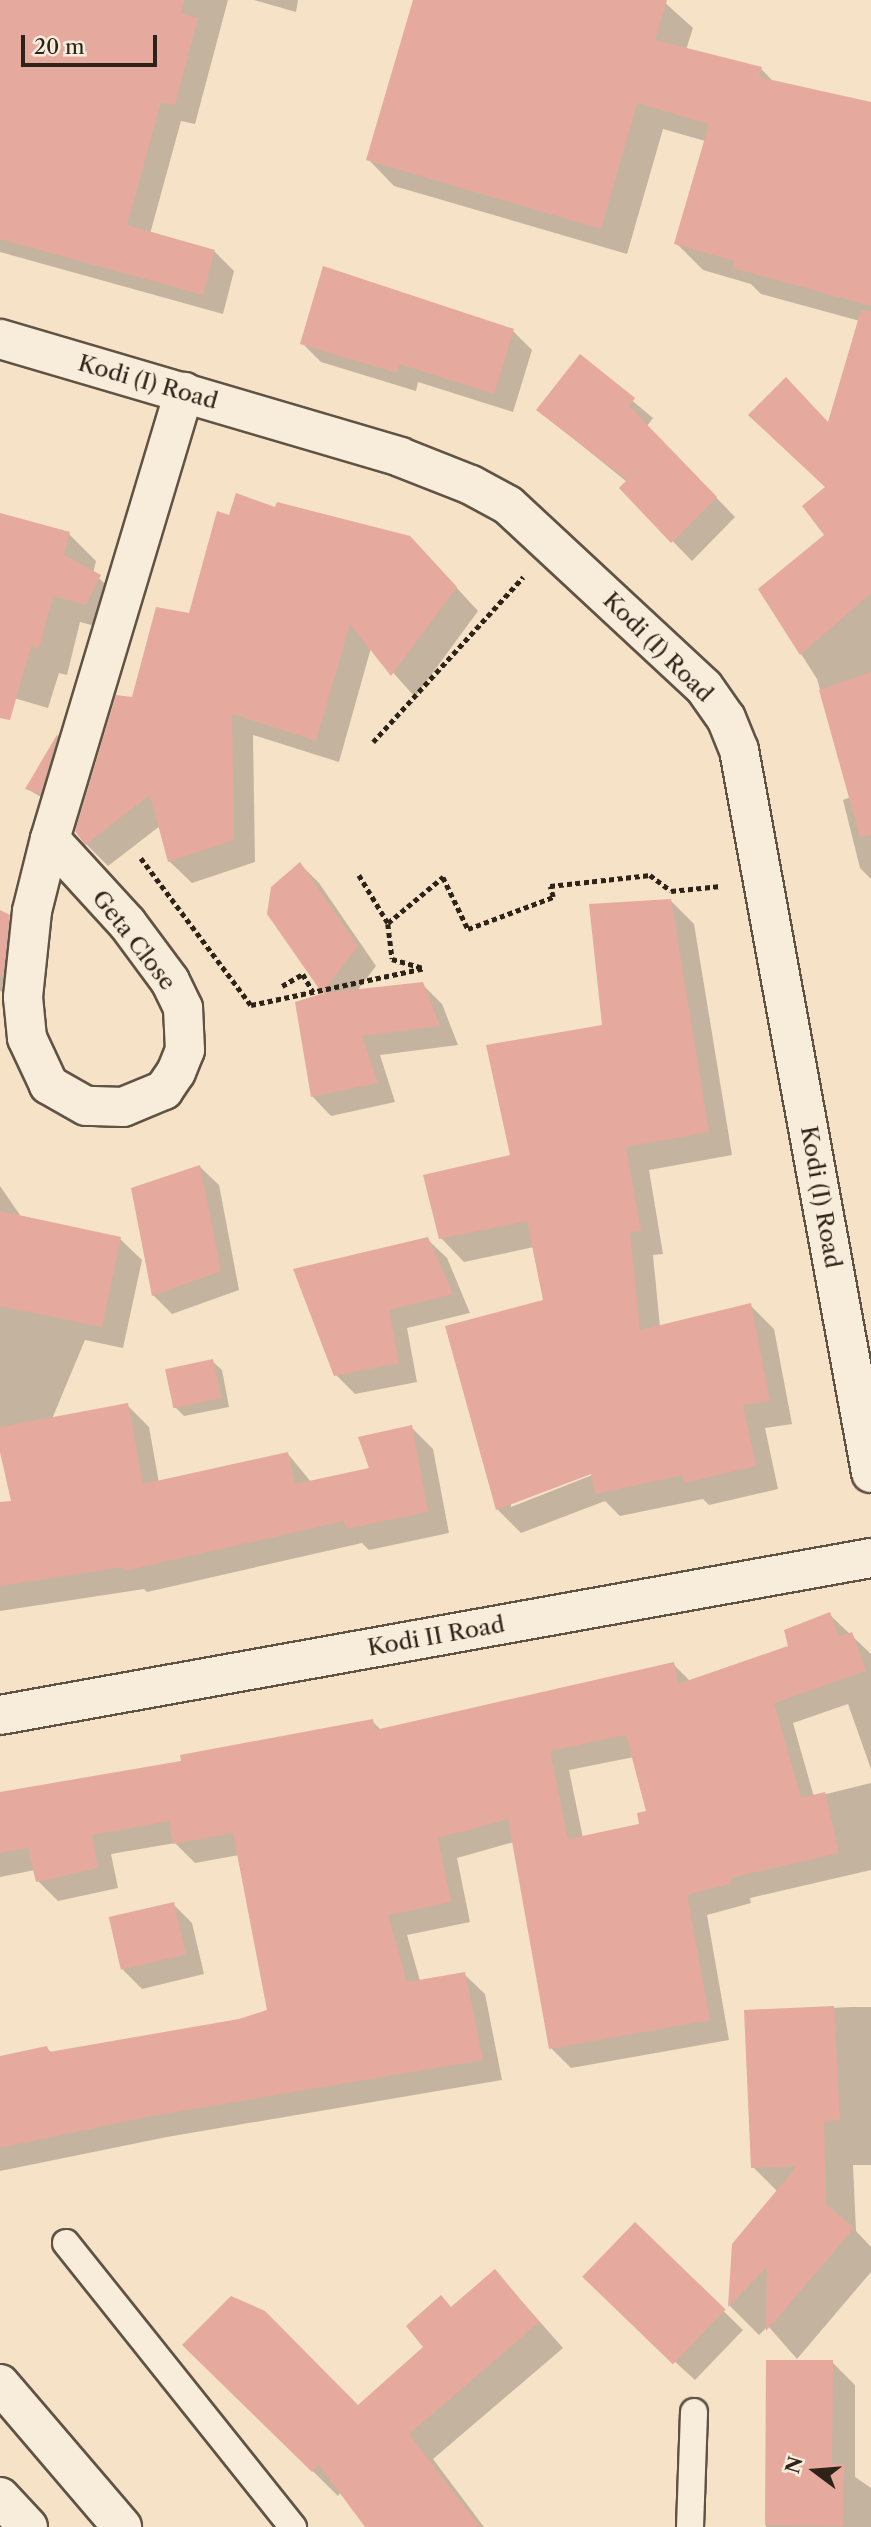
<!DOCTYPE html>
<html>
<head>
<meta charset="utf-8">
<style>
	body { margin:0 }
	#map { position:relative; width:871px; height:2527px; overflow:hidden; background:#f5e2c7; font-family:"Libre Caslon Text",serif }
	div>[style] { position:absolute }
	.shadow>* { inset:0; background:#0003 }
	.building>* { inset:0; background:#e6a99d; transform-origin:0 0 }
	.path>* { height:4.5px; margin-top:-2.25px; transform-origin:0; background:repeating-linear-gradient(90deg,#2e2318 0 5px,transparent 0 8.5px) }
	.roads { filter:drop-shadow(2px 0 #605344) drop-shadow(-2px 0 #605344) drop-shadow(0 2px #605344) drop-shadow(0 -2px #605344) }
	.service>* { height:26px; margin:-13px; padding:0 13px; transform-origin:13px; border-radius:13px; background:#f8ecdb }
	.minor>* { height:38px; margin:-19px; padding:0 19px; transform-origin:19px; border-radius:19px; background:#f8ecdb }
	.secondary>* { height:38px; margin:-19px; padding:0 19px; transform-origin:19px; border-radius:19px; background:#f8ecdb }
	span { translate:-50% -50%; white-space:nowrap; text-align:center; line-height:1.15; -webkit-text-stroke:5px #f8ecdb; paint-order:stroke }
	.street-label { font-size:23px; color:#2e2318 }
	.north { position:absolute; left:780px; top:2436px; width:70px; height:70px; -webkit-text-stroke:5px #f8ecdb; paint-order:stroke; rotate:286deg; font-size:19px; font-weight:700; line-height:28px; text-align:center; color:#2e2318 }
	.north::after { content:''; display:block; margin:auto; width:24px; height:32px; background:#2e2318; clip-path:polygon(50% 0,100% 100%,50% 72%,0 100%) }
	.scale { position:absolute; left:21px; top:35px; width:136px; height:32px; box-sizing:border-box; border:4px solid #2e2318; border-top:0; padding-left:9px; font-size:21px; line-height:24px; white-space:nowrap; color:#2e2318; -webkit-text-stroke:5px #f8ecdb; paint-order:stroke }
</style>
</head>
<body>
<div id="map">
	<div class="shadow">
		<div style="clip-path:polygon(0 0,228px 0,195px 124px,181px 121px,150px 234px,214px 251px,234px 271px,223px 314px,0 252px)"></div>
		<div style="clip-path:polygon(254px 0,298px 0,296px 12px)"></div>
		<div style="clip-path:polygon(415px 0,662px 0,693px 28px,686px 50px,761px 69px,774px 82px,871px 103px,871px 879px,860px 868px,843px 800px,851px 797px,817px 679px,760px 589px,826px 535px,829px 424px,860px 321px,761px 294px,751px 284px,703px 270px,676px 243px,705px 141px,663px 129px,627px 254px,394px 186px,368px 159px)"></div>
		<div style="clip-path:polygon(324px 268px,513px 331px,532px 350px,513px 412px,418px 382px,416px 391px,321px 362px,302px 343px)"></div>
		<div style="clip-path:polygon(580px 357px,653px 418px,647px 426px,735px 517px,692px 561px,621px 488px,627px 482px,538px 410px)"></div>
		<div style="clip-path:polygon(275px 509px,410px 537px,478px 611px,415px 697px,371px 648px,339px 762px,253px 735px,255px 862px,192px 883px,169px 861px,160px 826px,108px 866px,86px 844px,134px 699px,190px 615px,231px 517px)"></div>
		<div style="clip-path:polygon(0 515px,69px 534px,96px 561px,93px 573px,128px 604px,114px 631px,80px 622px,67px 675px,59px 673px,48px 708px,7px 696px,0 690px)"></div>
		<div style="clip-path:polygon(58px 735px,66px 744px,50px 802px,27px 789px)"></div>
		<div style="clip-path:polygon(300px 864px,319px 883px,376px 966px,357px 991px,422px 984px,442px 1004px,458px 1045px,380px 1055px,395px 1102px,331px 1116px,312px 1096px,325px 994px,269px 913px)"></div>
		<div style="clip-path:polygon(evenodd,670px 900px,694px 924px,732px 1155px,649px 1170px,663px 1254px,653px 1255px,660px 1327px,750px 1305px,774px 1329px,792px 1424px,765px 1428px,778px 1489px,709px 1505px,703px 1499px,620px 1516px,605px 1501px,521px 1533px,498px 1510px,447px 1328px,545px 1301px,534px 1247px,464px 1262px,441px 1238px,512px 1156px,604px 1027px,670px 900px,599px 1469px,600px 1472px,511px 1507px,511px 1503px,599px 1469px)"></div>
		<div style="clip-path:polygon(0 912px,36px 944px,30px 1001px,0 991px)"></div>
		<div style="clip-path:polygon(200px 1167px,219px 1185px,239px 1290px,172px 1314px,153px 1295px)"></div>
		<div style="clip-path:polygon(0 1186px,22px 1218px,120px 1239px,142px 1260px,123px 1348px,85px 1340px,52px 1419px,127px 1405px,149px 1427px,159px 1483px,288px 1454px,311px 1482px,371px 1469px,411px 1427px,433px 1449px,449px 1533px,369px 1550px,362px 1543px,147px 1592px,144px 1589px,0 1611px,0 1504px,13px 1502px,0 1444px)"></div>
		<div style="clip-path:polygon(427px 1239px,447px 1258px,470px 1313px,407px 1328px,417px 1382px,355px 1394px,336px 1375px)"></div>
		<div style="clip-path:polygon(212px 1361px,222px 1370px,229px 1407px,184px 1416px,175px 1407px)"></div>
		<div style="clip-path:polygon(evenodd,830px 1615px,871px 1654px,871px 1769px,848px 1704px,793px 1723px,814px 1797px,871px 1783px,871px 1870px,750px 1898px,751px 1903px,707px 1915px,729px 2040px,571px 2068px,551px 2048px,514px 1842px,457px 1858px,470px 1922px,407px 1935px,420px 1981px,464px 1974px,485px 1994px,502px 2080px,167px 2137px,0 2171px,0 2057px,47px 2048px,52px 2053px,239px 2020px,269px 2011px,239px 1855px,195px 1863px,175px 1843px,111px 1854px,118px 1888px,58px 1901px,38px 1881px,35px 1870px,0 1877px,0 1795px,183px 1763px,372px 1721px,382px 1731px,673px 1664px,691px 1682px,790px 1647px,830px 1615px,634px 1757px,648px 1812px,642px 1825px,583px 1838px,569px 1770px,634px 1757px)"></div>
		<div style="clip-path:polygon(173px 1904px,192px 1923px,204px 1974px,142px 1989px,123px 1970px)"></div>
		<div style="clip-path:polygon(851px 2007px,871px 2007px,871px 2165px,853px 2165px,856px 2231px,871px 2247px,871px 2272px,797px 2359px,768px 2326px,759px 2335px,730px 2306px,733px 2245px,778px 2192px,753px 2167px,746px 2012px)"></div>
		<div style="clip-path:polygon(635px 2225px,743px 2330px,695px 2380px,604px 2297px)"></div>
		<div style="clip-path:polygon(495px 2271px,563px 2348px,433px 2459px,484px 2527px,367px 2527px,341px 2492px,338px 2496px,185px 2345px,358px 2407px,426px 2347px,452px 2308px)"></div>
		<div style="clip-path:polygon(768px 2361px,832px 2362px,855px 2385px,855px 2477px,871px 2488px,871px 2527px,766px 2527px)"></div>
	</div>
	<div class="building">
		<div style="clip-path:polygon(0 0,184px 0,181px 13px,198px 18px,175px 105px,161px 102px,127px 225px,215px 250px,203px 295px,0 239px)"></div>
		<div style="clip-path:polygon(413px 0,667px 0,655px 40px,762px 67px,759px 77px,871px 102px,871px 306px,733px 268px,734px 261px,674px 244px,709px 124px,637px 103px,601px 229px,366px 160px)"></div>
		<div style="clip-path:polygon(323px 266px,514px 329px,494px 394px,399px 364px,397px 373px,300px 344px)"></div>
		<div style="clip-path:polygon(861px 310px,871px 311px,871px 593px,800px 655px,758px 589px,824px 535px,802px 506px,825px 487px,748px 415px,786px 377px,828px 422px)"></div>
		<div style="clip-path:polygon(580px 354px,635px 398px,629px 406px,717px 497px,671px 543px,619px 488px,627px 480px,536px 410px)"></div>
		<div style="clip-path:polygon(236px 493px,275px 507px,277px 502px,410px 536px,457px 587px,391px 676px,350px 624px,316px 741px,232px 714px,234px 840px,168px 862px,150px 795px,85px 845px,75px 831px,116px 695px,132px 697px,156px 607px,189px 613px,217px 511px,229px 515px)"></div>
		<div style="clip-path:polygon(0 513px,70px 532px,64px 555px,101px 575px,86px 605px,53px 596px,39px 649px,31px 646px,10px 720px,0 718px)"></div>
		<div style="clip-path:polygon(871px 672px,871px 835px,860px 837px,819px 690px)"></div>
		<div style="clip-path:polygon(58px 733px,41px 794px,25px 789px)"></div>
		<div style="clip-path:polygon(300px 862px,358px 946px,322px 993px,267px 914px,271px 887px)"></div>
		<div style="clip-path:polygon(671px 899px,709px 1132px,626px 1147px,641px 1231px,630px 1232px,640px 1330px,751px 1303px,770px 1401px,743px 1405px,756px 1466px,684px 1483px,683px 1475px,595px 1494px,591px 1474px,496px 1510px,445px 1326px,543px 1300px,527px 1221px,439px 1239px,423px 1175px,510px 1155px,486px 1045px,602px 1025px,589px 904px)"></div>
		<div style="clip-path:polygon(0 910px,10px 915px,3px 975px,0 974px)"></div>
		<div style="clip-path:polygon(423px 982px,440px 1026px,362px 1036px,378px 1083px,311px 1097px,295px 1002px,324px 993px)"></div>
		<div style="clip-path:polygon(200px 1165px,221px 1271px,152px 1296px,131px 1188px)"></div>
		<div style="clip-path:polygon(0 1211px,121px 1237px,102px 1327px,0 1306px)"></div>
		<div style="clip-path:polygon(428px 1237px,453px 1294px,389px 1310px,399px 1363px,334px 1376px,293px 1269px)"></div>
		<div style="left:213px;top:1359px;width:40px;height:49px;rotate:78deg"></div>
		<div style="clip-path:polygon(128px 1403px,143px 1484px,288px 1452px,295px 1484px,369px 1468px,358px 1437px,412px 1425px,428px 1512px,346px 1529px,344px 1521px,124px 1571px,123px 1567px,0 1586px,0 1502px,11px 1501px,0 1452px,0 1427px)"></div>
		<div style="clip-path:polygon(evenodd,830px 1612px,839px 1637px,852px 1632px,866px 1671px,774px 1703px,801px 1798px,825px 1792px,839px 1853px,731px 1878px,732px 1883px,687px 1895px,710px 2020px,549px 2049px,508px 1819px,438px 1838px,451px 1902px,388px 1915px,407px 1982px,465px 1972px,483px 2060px,146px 2117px,0 2148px,0 2056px,47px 2046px,49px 2052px,239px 2019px,267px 2010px,233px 1833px,173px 1844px,169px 1821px,92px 1835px,98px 1868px,36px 1882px,28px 1848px,0 1853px,0 1792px,181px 1761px,180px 1755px,373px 1719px,375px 1730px,674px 1662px,678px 1684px,788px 1646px,784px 1630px,830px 1612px,626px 1735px,646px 1811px,637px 1813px,639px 1824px,568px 1839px,550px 1751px,626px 1735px)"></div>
		<div style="left:174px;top:1902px;width:54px;height:67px;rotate:77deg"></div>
		<div style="clip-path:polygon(834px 2006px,840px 2120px,824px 2121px,826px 2204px,854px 2228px,766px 2331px,767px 2267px,728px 2307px,732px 2244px,797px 2166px,751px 2168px,744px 2010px)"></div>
		<div style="left:635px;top:2222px;width:126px;height:76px;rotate:44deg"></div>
		<div style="clip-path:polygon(495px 2269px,539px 2322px,409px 2434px,480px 2527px,365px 2527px,319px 2465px,312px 2472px,182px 2345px,231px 2296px,265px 2311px,358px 2405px,423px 2347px,406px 2326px,441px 2295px,451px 2307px)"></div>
		<div style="clip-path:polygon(766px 2360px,833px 2360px,832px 2464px,844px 2464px,843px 2526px,765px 2525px)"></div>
	</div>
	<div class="path">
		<div style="left:373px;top:742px;width:223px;rotate:-47.7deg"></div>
		<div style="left:141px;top:858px;width:184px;rotate:53.2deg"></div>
		<div style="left:251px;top:1005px;width:178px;rotate:-12deg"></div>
		<div style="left:359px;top:875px;width:56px;rotate:58.9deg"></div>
		<div style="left:388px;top:923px;width:72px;rotate:-39.9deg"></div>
		<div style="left:443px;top:877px;width:58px;rotate:64.3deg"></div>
		<div style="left:468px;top:929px;width:91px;rotate:-20.6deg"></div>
		<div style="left:553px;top:897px;width:11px;rotate:-105deg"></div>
		<div style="left:550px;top:886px;width:101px;rotate:-6.3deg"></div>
		<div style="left:650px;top:875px;width:26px;rotate:37deg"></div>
		<div style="left:671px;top:891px;width:50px;rotate:-5.7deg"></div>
		<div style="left:388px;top:924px;width:35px;rotate:83deg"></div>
		<div style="left:392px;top:959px;width:33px;rotate:16deg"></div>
		<div style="left:282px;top:986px;width:24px;rotate:-30deg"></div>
		<div style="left:303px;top:974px;width:21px;rotate:61deg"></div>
	</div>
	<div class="roads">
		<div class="service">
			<div style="left:66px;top:2243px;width:364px;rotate:51.4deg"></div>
			<div style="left:690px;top:2527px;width:115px;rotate:-88deg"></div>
		</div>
		<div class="minor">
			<div style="left:0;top:339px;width:417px;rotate:16.4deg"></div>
			<div style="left:400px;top:457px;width:76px;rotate:21.5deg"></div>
			<div style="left:471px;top:485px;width:42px;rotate:28.4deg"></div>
			<div style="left:508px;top:505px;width:267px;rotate:42.9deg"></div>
			<div style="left:704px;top:687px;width:38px;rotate:55deg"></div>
			<div style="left:726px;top:718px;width:35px;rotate:68deg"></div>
			<div style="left:739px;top:750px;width:735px;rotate:79.65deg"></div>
			<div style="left:50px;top:839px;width:114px;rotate:47.5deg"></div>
			<div style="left:127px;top:923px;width:72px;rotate:53.4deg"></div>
			<div style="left:170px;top:981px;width:30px;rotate:64deg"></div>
			<div style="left:183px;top:1008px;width:42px;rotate:87.3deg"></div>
			<div style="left:185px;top:1050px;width:24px;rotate:112deg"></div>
			<div style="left:176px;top:1072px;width:22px;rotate:124deg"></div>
			<div style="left:164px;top:1090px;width:44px;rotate:157.5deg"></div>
			<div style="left:123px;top:1107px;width:37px;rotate:-178deg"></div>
			<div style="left:86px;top:1106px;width:43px;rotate:-150.4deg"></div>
			<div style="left:49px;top:1085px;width:52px;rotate:-115.1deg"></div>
			<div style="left:27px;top:1038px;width:41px;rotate:-95.6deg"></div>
			<div style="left:23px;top:997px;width:86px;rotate:-84deg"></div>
			<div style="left:32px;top:911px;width:74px;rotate:-76deg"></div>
			<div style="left:50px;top:839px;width:467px;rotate:-73.3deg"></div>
			<div style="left:0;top:1715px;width:885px;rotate:-10.22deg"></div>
		</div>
		<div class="secondary">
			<div style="left:0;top:2384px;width:188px;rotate:49.5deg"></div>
			<div style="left:0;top:2497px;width:41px;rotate:47deg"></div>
		</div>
	</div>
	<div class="street-label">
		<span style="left:148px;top:382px;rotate:16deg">Kodi (I) Road</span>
		<span style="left:658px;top:647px;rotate:45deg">Kodi (I) Road</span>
		<span style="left:134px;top:940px;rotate:52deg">Geta Close</span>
		<span style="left:821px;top:1197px;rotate:80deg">Kodi (I) Road</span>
		<span style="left:436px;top:1636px;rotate:-10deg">Kodi II Road</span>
	</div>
	<div class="north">N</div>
	<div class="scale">20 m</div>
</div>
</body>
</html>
